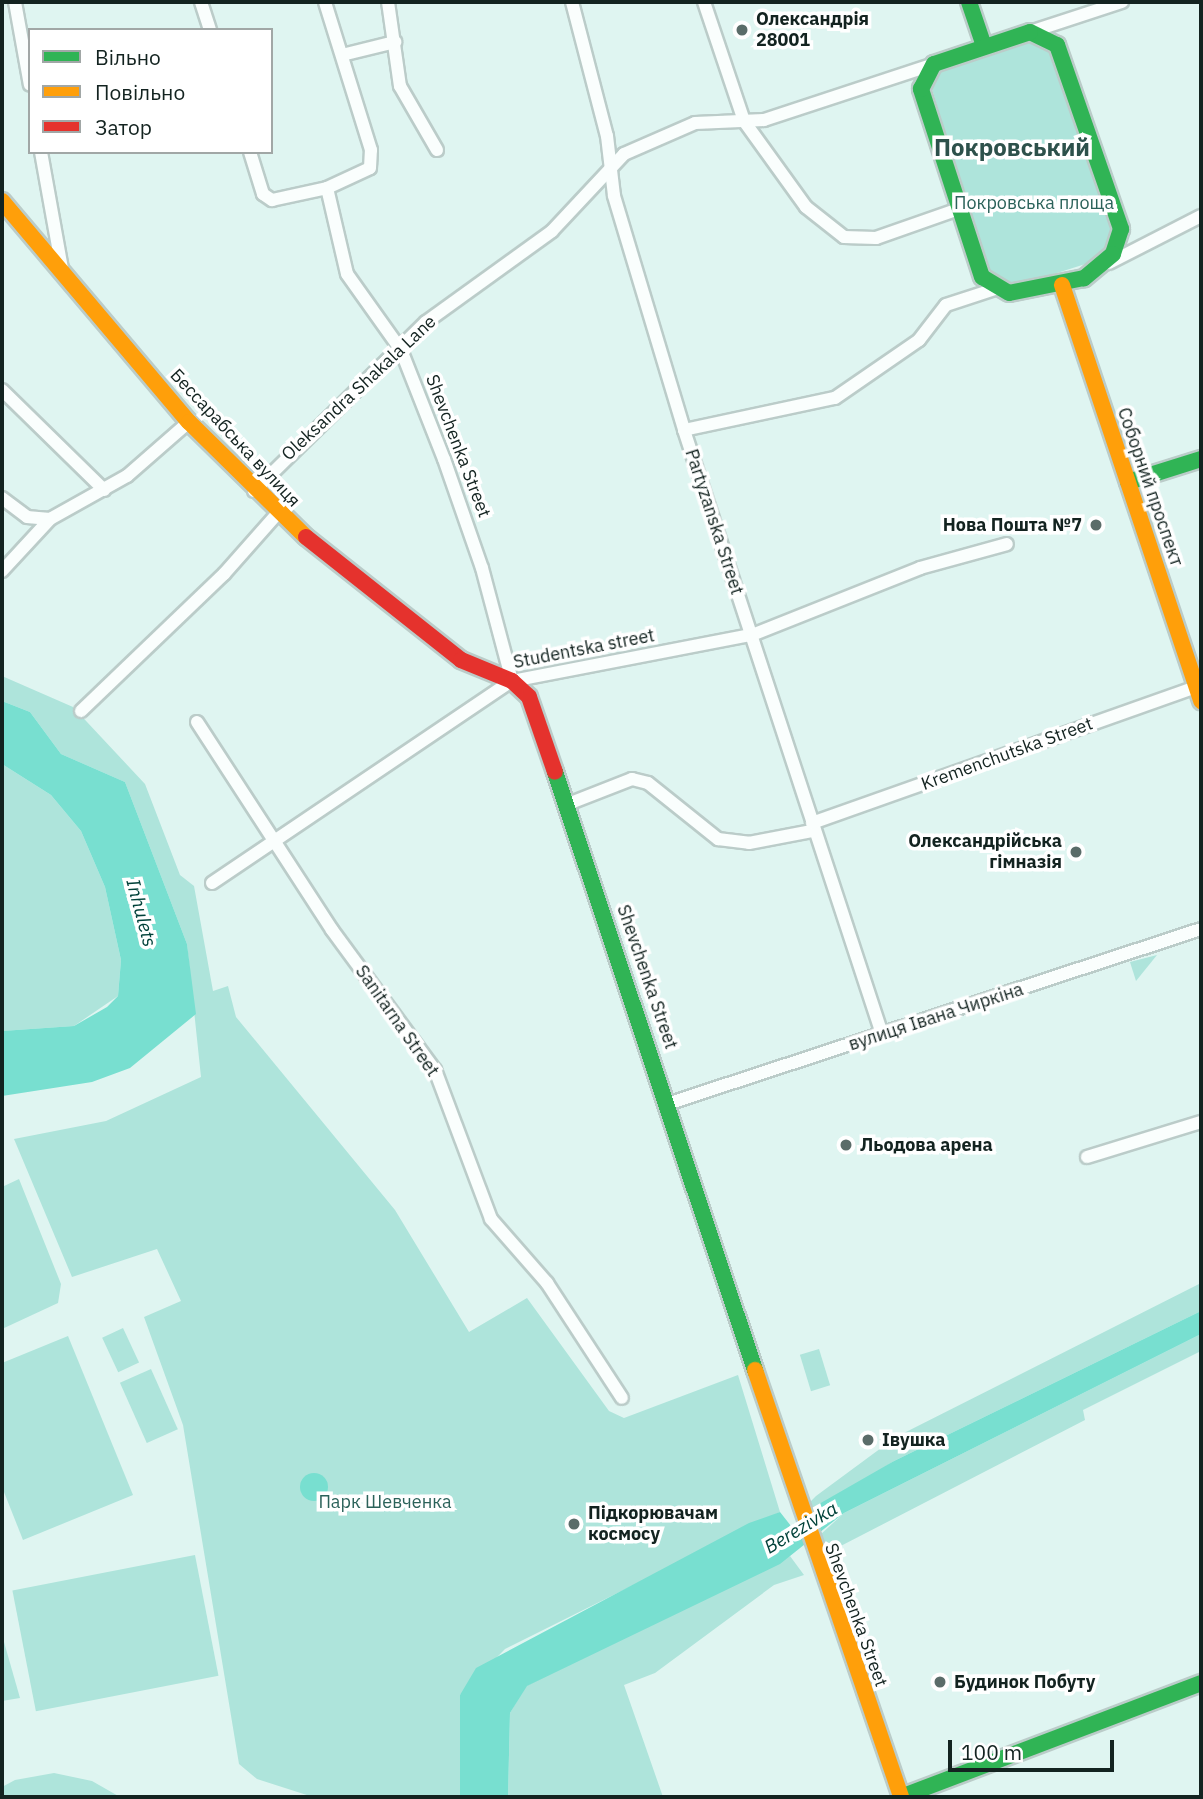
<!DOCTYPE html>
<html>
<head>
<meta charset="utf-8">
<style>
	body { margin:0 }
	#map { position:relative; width:1203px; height:1799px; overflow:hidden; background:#dff5f1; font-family:"IBM Plex Sans",sans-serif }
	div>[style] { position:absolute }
	.green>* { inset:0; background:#aee4db; transform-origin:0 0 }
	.water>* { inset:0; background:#78dfd0 }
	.round { border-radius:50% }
	.roads { filter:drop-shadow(2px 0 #bbccc9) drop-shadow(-2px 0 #bbccc9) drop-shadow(0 2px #bbccc9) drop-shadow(0 -2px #bbccc9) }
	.street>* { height:12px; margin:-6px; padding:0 6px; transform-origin:6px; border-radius:6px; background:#fafefd }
	.fast>* { height:16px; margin:-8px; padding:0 8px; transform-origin:8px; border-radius:8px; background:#30b455 }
	.slow>* { height:16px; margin:-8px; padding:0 8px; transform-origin:8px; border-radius:8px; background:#ff9f0a }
	.jam>* { height:16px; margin:-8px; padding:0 8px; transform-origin:8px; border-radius:8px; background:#e5322d }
	.dots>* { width:19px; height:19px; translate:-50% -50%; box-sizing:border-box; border:4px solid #fff; border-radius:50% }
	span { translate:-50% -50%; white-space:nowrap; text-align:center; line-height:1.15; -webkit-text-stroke:7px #fff; paint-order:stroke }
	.poi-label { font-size:18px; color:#132320; font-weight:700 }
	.left { translate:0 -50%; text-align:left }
	.right { translate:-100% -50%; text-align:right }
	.park-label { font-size:18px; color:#2b625a }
	.street-label { font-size:18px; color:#132320 }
	.water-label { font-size:19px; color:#004139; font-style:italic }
	.district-label { font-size:24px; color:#2d514b; font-weight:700 }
	.frame { position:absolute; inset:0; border:4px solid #132320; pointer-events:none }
	.legend { position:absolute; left:28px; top:28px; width:245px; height:126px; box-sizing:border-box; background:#fff; border:2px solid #a1a7a6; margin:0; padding:9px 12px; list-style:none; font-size:21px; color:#132320 }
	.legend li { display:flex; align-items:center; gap:14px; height:35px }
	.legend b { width:35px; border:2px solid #a1a7a6 }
	.scale { position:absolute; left:948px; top:1740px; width:166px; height:32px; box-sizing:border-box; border:4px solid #132320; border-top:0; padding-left:9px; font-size:21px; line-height:24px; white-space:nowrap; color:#132320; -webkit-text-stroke:5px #fff; paint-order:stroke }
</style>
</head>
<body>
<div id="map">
	<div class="green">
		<div style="clip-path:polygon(1026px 38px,1055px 54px,1116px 228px,1098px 260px,1010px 288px,985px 271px,930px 82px,940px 67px)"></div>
		<div style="clip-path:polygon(2px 676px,73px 707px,145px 784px,180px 875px,194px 886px,213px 991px,228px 986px,236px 1017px,395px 1210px,469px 1332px,527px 1298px,609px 1411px,624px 1418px,738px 1375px,780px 1512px,505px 1649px,460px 1695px,460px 1797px,313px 1797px,257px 1779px,239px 1764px,183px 1425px,144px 1317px,181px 1301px,157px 1249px,72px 1277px,14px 1139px,106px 1121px,201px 1077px,187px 944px,125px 782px,61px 754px,30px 712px,2px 701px)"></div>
		<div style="clip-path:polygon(2px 764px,51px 795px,81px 831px,105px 887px,121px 960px,118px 996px,74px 1026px,2px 1031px)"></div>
		<div style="clip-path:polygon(1157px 955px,1136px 981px,1130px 962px)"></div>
		<div style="clip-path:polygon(19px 1179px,61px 1284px,58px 1303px,2px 1329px,2px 1187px)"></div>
		<div style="clip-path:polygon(1201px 1283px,1201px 1311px,894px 1461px,811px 1514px,807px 1505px,816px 1496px,896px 1437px)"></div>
		<div style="left:123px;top:1328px;width:38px;height:23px;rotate:65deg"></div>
		<div style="clip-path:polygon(1201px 1334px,1201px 1351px,1083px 1410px,1085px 1420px,831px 1551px,820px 1535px,844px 1513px)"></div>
		<div style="clip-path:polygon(68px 1336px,133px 1495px,23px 1540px,2px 1487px,2px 1363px)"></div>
		<div style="left:819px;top:1349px;width:38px;height:20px;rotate:73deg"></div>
		<div style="left:151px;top:1369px;width:66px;height:34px;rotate:66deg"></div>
		<div style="left:195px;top:1555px;width:123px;height:186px;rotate:79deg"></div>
		<div style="clip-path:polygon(790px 1556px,804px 1575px,774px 1585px,655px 1673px,624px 1685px,663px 1797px,508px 1797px,510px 1713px,526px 1686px)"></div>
		<div style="clip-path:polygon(2px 1635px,20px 1698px,2px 1701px)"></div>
		<div style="clip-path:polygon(54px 1773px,92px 1781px,120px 1797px,2px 1797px,2px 1787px,15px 1780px)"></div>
	</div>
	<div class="water">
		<div style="clip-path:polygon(2px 701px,30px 712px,61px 754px,125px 782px,187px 944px,196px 1014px,130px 1068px,92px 1082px,2px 1096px,2px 1031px,74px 1026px,107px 1007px,118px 996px,121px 960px,105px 887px,81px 831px,51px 795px,2px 764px)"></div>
		<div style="clip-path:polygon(1201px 1311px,1201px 1334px,844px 1513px,780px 1564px,527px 1686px,510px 1713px,508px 1797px,460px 1797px,460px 1695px,476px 1668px,749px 1523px,780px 1512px,791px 1526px,808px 1521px,819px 1504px,894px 1461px)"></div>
		<div class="round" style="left:300px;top:1473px;width:28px;height:28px"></div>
	</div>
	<div class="roads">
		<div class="street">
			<div style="left:15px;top:2px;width:84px;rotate:79.8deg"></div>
			<div style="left:201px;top:2px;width:29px;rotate:72deg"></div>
			<div style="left:388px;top:2px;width:85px;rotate:81.9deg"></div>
			<div style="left:400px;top:86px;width:74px;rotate:60deg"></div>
			<div style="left:572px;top:2px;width:138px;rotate:75.4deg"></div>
			<div style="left:607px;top:136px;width:60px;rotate:83.3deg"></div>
			<div style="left:614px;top:196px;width:244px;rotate:73.3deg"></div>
			<div style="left:684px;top:430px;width:636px;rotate:71.85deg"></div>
			<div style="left:704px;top:2px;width:126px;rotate:71.4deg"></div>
			<div style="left:744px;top:121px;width:106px;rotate:54.2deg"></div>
			<div style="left:806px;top:207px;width:48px;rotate:38.3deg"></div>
			<div style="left:844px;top:237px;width:32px;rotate:2deg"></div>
			<div style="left:876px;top:238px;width:88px;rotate:-19.3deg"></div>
			<div style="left:1030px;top:32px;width:97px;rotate:-18.1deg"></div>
			<div style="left:342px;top:55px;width:55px;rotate:-13.8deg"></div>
			<div style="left:41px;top:152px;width:119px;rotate:79.8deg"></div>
			<div style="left:250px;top:152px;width:44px;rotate:72.8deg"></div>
			<div style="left:263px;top:194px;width:11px;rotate:34deg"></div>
			<div style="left:272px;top:200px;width:56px;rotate:-12.3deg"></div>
			<div style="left:327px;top:188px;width:47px;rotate:-24.9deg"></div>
			<div style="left:370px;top:168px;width:18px;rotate:-87deg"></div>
			<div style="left:371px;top:150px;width:155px;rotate:-107.3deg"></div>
			<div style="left:327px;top:188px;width:88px;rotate:76.9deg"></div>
			<div style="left:347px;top:274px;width:93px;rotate:54.6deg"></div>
			<div style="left:401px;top:350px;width:117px;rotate:68.5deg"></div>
			<div style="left:444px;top:459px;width:115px;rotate:70.8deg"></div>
			<div style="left:482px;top:568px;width:117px;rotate:75.1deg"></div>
			<div style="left:1109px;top:263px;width:103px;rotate:-27.1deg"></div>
			<div style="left:2px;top:390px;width:143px;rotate:44.4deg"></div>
			<div style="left:684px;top:430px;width:154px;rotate:-12deg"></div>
			<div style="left:835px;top:398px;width:102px;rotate:-34.6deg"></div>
			<div style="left:919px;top:340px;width:44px;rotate:-52.4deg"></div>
			<div style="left:946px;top:305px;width:52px;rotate:-18.1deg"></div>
			<div style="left:254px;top:491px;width:241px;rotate:-44.5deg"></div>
			<div style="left:426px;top:322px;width:155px;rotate:-35.8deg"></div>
			<div style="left:552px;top:231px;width:105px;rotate:-46.9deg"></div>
			<div style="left:624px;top:154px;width:77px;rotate:-23.6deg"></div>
			<div style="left:695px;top:123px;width:69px;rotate:-2.5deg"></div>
			<div style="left:764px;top:120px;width:179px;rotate:-18.2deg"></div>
			<div style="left:2px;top:498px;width:31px;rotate:37deg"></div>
			<div style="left:27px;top:517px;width:23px;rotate:5deg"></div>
			<div style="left:2px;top:571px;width:71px;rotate:-47.3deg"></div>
			<div style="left:50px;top:519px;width:88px;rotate:-29.2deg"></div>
			<div style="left:127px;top:476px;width:82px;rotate:-41.1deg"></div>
			<div style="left:81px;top:711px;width:198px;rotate:-43.8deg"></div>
			<div style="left:224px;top:574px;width:80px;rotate:-48.5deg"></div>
			<div style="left:197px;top:722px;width:248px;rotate:57deg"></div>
			<div style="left:332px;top:930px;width:174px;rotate:53.7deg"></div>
			<div style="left:435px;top:1070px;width:159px;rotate:69.4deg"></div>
			<div style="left:491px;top:1219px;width:85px;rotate:48.8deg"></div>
			<div style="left:547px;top:1283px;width:137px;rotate:56.9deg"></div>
			<div style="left:568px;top:804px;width:69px;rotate:-21.3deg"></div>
			<div style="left:632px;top:779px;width:16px;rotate:14deg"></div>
			<div style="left:648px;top:783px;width:90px;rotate:38.7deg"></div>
			<div style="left:718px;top:839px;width:31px;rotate:7deg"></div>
			<div style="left:749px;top:843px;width:64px;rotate:-10.8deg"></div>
			<div style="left:812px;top:823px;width:413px;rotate:-19.5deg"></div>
			<div style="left:212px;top:883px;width:362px;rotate:-34deg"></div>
			<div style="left:512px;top:681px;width:244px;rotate:-10.9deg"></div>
			<div style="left:752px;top:635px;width:181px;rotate:-21.7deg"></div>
			<div style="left:920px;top:568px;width:90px;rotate:-15.4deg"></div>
			<div style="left:670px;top:1103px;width:559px;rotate:-18.14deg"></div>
			<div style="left:1087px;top:1157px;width:119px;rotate:-17.1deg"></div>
		</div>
		<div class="fast">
			<div style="left:969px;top:2px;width:46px;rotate:71.2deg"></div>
			<div style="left:1030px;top:32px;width:30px;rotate:26deg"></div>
			<div style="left:1057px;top:45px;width:195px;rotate:70.8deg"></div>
			<div style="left:1121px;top:229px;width:26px;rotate:108deg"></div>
			<div style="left:1113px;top:254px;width:38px;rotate:140deg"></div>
			<div style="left:1084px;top:278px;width:76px;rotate:168.7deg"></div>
			<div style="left:1009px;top:293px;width:31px;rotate:-149deg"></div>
			<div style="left:982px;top:277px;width:198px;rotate:-108deg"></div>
			<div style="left:921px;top:89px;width:28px;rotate:-63deg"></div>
			<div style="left:934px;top:64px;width:101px;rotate:-18.4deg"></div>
			<div style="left:1128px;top:482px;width:77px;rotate:-17.5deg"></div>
			<div style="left:555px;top:772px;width:631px;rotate:71.51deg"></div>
			<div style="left:901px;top:1797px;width:321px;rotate:-20.8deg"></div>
		</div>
		<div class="slow">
			<div style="left:2px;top:201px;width:289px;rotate:49.8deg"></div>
			<div style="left:189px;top:422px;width:164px;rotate:44.5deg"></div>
			<div style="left:1062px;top:285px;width:439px;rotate:71.5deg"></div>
			<div style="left:755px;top:1370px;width:451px;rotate:71.1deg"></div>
		</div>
		<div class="jam">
			<div style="left:306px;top:537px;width:198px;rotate:38.4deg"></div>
			<div style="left:461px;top:660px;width:55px;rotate:22.4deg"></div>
			<div style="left:512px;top:681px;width:23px;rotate:43deg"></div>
			<div style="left:529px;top:697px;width:79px;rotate:70.9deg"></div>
		</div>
	</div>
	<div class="dots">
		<div style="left:742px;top:30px;background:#5a6c69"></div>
		<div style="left:1096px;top:525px;background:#5a6c69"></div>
		<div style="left:1076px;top:852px;background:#5a6c69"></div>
		<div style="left:846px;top:1145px;background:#5a6c69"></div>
		<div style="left:868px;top:1440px;background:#5a6c69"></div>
		<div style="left:574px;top:1524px;background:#5a6c69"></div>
		<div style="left:940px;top:1682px;background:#5a6c69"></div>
	</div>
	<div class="poi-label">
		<span class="left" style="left:756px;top:30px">Олександрія<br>28001</span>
		<span class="right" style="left:1082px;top:525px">Нова Пошта №7</span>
		<span class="right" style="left:1062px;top:852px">Олександрійська<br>гімназія</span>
		<span class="left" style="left:860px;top:1145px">Льодова арена</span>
		<span class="left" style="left:882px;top:1440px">Івушка</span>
		<span class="left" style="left:588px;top:1524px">Підкорювачам<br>космосу</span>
		<span class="left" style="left:954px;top:1682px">Будинок Побуту</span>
	</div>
	<div class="park-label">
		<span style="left:1034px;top:203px">Покровська площа</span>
		<span style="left:385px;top:1502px">Парк Шевченка</span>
	</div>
	<div class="street-label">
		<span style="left:359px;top:388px;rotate:-43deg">Oleksandra Shakala Lane</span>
		<span style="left:235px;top:438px;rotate:47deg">Бессарабська вулиця</span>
		<span style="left:458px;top:446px;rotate:69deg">Shevchenka Street</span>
		<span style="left:1150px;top:487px;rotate:71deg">Соборний проспект</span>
		<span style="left:714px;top:522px;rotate:72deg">Partyzanska Street</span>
		<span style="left:584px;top:649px;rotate:-11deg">Studentska street</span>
		<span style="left:1007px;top:754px;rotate:-20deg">Kremenchutska Street</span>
		<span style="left:647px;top:977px;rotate:71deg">Shevchenka Street</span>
		<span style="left:936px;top:1017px;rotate:-18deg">вулиця Івана Чиркіна</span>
		<span style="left:397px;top:1021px;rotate:55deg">Sanitarna Street</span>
		<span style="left:856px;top:1615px;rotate:70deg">Shevchenka Street</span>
	</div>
	<div class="water-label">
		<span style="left:141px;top:913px;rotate:75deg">Inhulets</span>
		<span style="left:801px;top:1528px;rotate:-31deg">Berezivka</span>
	</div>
	<div class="district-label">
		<span style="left:1012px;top:148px">Покровський</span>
	</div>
	<div class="frame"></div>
	<ul class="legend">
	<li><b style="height:9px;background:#30b455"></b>Вільно</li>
	<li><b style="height:9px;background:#ff9f0a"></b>Повільно</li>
	<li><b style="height:9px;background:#e5322d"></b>Затор</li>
	</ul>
	<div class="scale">100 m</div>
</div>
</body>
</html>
